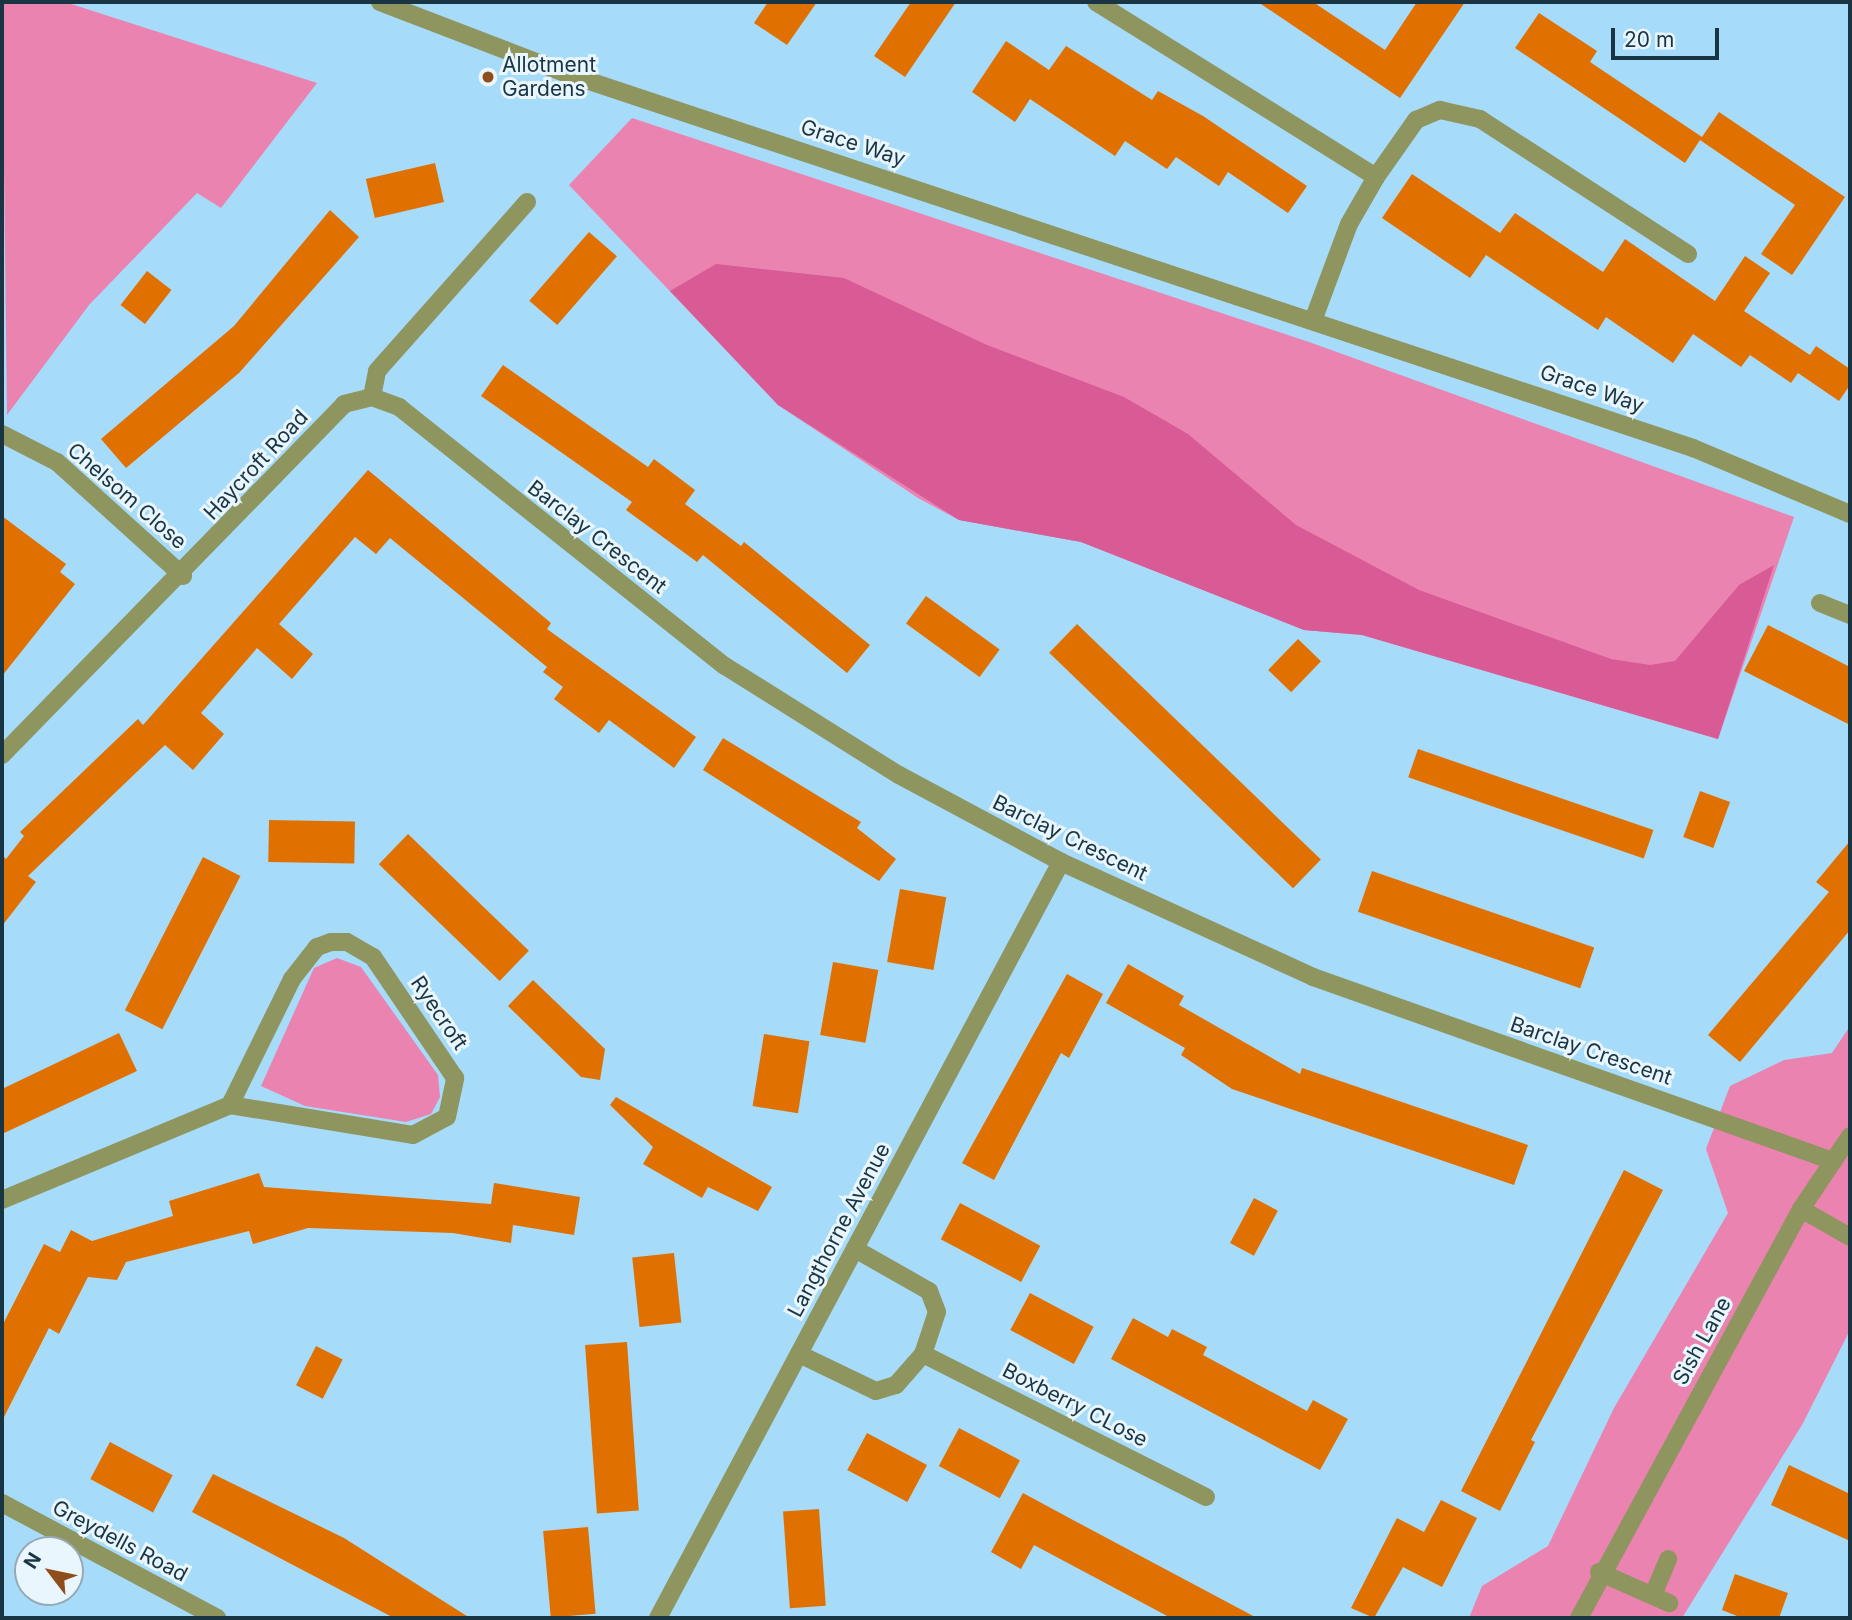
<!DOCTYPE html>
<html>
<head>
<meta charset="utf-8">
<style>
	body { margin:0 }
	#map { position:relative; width:1852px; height:1620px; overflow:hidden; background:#a6dbf9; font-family:Inter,sans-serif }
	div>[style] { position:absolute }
	.green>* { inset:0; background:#eb83b0 }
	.forest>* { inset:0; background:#d85b96 }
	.building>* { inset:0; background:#e07100; transform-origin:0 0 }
	.minor>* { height:18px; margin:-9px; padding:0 9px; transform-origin:9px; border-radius:9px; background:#8f955e }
	.dots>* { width:19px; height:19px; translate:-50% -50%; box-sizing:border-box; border:4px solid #e9f6fd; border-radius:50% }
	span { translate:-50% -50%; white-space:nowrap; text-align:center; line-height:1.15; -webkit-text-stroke:6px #e9f6fd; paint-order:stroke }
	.poi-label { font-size:21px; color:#193544 }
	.left { translate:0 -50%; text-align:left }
	.street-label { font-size:21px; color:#193544 }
	.frame { position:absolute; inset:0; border:4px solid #193544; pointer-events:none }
	.north { position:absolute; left:14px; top:1536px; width:70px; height:70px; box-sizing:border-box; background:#e9f6fd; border:2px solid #96a9b3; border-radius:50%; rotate:302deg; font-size:19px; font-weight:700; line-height:28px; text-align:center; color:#193544 }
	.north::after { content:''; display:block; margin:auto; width:24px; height:32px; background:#8f4d1b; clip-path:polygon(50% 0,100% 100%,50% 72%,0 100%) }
	.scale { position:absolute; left:1611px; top:28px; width:108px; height:32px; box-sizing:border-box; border:4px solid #193544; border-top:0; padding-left:9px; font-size:21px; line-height:24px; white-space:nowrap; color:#193544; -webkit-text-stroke:5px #e9f6fd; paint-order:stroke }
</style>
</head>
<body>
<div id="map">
	<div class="green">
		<div style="clip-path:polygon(2px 2px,65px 2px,317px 83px,221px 208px,197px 193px,89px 305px,7px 415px)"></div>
		<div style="clip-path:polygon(632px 118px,1309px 342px,1794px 517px,1718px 739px,1362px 635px,1304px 630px,1081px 542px,959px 520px,918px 498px,778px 405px,569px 185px)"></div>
		<div style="clip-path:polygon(337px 958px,361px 967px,438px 1075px,440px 1097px,431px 1114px,406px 1122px,305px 1106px,261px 1086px,314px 968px)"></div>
		<div style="clip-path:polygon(1850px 1026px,1850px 1330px,1802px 1425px,1682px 1618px,1469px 1618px,1482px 1586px,1548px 1546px,1614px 1408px,1728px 1213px,1706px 1149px,1730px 1086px,1784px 1060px,1832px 1053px)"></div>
	</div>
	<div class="forest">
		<div style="clip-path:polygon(716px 264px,844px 278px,987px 345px,1124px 397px,1188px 434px,1296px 525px,1419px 590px,1611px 659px,1650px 665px,1675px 661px,1739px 585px,1774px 565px,1718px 739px,1362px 635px,1304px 630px,1081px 542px,959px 520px,778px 405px,670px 291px)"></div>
	</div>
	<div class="building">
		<div style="clip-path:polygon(768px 2px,817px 2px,787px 45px,754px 23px)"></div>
		<div style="clip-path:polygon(911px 2px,956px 2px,905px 77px,874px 56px)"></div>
		<div style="clip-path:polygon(1258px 2px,1313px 2px,1385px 50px,1417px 2px,1465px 2px,1400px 98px)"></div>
		<div style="clip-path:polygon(1539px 13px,1597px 51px,1590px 62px,1702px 137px,1719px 112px,1845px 197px,1792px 275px,1761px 254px,1795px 205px,1700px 140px,1685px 163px,1515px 48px)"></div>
		<div style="clip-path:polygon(1006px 41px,1049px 70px,1066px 46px,1152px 100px,1158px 91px,1203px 116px,1307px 186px,1288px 213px,1228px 172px,1219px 186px,1176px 157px,1167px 169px,1125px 141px,1115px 156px,1030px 99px,1015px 122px,972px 92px)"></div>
		<div style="left:435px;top:163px;width:40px;height:71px;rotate:77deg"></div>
		<div style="clip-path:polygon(1412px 174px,1500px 233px,1515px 213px,1603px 272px,1625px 239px,1715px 301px,1745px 256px,1770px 273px,1744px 311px,1810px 355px,1816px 346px,1850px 369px,1850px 385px,1839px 401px,1798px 373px,1791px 383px,1750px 355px,1741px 367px,1693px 334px,1673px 363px,1606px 317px,1598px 330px,1486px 255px,1470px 278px,1382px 218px)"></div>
		<div style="clip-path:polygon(330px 210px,359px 237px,239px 373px,126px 468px,101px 439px,234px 326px)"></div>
		<div style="left:589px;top:232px;width:37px;height:91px;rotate:41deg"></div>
		<div style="left:147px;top:271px;width:31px;height:43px;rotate:38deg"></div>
		<div style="clip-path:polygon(503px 365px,648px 467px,654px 459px,695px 490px,685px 504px,741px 546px,744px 542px,870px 645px,847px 673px,703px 555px,697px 562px,626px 510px,632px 502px,481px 396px)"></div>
		<div style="clip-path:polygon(368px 470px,551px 623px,547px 629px,696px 737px,674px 768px,609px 720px,599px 733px,554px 699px,563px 687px,543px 672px,547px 667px,390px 538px,376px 554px,355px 537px,279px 624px,313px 654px,292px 679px,257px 648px,201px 713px,224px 734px,193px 770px,165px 745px,28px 876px,36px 882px,2px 926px,2px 855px,6px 859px,24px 836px,20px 832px,138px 719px,143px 725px)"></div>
		<div style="clip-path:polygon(2px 516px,66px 564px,60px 572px,75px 584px,2px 676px)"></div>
		<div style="left:926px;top:596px;width:91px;height:34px;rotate:36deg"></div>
		<div style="left:1077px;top:624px;width:339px;height:40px;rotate:44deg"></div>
		<div style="clip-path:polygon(1768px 625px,1850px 667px,1850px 725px,1744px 671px)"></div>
		<div style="left:1298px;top:639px;width:32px;height:43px;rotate:44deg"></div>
		<div style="clip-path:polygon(723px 738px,861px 822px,857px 828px,896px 859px,879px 881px,703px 770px)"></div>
		<div style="left:1418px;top:749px;width:249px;height:30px;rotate:19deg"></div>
		<div style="left:1700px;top:791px;width:32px;height:49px;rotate:20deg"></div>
		<div style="left:269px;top:820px;width:86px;height:42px;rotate:1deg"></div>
		<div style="left:408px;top:834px;width:168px;height:42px;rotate:44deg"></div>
		<div style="clip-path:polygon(1850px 841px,1850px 930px,1740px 1062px,1708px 1035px,1829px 892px,1816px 882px)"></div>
		<div style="left:203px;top:857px;width:42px;height:172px;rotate:27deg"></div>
		<div style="left:1372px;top:871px;width:235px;height:43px;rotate:19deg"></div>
		<div style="left:900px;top:889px;width:47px;height:74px;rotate:10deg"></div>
		<div style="left:833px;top:962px;width:46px;height:74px;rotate:10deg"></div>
		<div style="clip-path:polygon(1128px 964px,1184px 996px,1179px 1005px,1300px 1074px,1302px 1068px,1528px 1145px,1514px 1185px,1232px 1089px,1181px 1055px,1185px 1048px,1106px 1003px)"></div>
		<div style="clip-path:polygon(1067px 974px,1103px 994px,1069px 1058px,1061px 1053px,994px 1180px,962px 1163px)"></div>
		<div style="clip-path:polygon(533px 980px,605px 1049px,600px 1080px,581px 1077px,508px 1006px)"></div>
		<div style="clip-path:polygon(119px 1033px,137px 1071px,2px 1134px,2px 1089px)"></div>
		<div style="left:764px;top:1034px;width:46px;height:73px;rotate:9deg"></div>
		<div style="clip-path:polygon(616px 1097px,772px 1187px,758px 1211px,708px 1187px,702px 1198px,643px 1164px,653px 1147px,610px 1105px)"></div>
		<div style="clip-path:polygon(1624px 1170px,1663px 1190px,1531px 1440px,1535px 1442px,1500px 1511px,1461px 1491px)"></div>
		<div style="clip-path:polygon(259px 1173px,264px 1187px,491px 1204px,494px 1183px,580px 1197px,574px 1235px,513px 1225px,511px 1243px,453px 1233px,308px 1228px,253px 1244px,249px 1231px,126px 1262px,117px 1280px,88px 1277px,59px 1334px,49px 1328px,2px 1421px,2px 1326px,44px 1244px,60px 1252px,71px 1230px,92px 1241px,173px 1216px,169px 1201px)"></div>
		<div style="left:1254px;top:1198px;width:27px;height:51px;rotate:28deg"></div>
		<div style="left:960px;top:1203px;width:91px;height:41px;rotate:28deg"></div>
		<div style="left:674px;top:1253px;width:70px;height:42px;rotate:84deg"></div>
		<div style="left:1030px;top:1293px;width:72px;height:42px;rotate:28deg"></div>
		<div style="clip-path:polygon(1133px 1318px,1168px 1337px,1172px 1329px,1207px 1347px,1203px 1355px,1307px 1411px,1313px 1400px,1348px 1419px,1320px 1470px,1111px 1359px)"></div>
		<div style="left:627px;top:1342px;width:169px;height:42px;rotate:86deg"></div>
		<div style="left:316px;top:1346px;width:30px;height:44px;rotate:27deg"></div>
		<div style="left:959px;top:1428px;width:69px;height:43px;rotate:28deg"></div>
		<div style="left:867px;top:1433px;width:68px;height:42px;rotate:28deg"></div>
		<div style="left:110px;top:1442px;width:71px;height:42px;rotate:28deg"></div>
		<div style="clip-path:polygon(1789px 1465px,1850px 1494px,1850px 1541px,1771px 1505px)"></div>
		<div style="clip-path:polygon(213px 1474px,344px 1538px,470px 1618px,394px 1618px,192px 1512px)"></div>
		<div style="clip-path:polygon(1023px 1493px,1073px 1520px,1257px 1618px,1171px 1618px,1034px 1545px,1021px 1569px,991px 1552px)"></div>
		<div style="clip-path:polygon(1441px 1500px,1477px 1518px,1442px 1587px,1403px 1567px,1374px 1618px,1351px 1608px,1397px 1518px,1424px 1532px)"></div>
		<div style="left:819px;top:1509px;width:97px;height:36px;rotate:86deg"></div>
		<div style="left:588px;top:1527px;width:87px;height:45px;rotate:85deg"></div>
		<div style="clip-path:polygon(1735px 1574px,1788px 1593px,1779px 1618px,1742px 1618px,1722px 1610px)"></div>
	</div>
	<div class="minor">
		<div style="left:380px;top:2px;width:201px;rotate:21deg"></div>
		<div style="left:568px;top:74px;width:1186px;rotate:18.39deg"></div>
		<div style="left:1693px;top:448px;width:170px;rotate:22.8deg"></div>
		<div style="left:1096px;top:2px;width:330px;rotate:32deg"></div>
		<div style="left:1314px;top:318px;width:100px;rotate:-69.6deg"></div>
		<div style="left:1349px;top:224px;width:54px;rotate:-60.1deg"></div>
		<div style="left:1376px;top:177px;width:70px;rotate:-54.9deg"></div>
		<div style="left:1416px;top:120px;width:26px;rotate:-23deg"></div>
		<div style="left:1440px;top:110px;width:41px;rotate:12.7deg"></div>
		<div style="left:1480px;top:119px;width:248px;rotate:33deg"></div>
		<div style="left:372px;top:397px;width:29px;rotate:20deg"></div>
		<div style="left:399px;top:407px;width:416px;rotate:38.5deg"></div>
		<div style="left:725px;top:666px;width:205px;rotate:32.1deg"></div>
		<div style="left:899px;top:775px;width:184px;rotate:28.2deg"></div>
		<div style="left:1061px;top:862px;width:277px;rotate:24.5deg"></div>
		<div style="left:1313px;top:977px;width:552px;rotate:19.49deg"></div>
		<div style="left:372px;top:397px;width:26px;rotate:-79deg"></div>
		<div style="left:377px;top:371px;width:226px;rotate:-48.4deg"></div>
		<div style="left:2px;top:434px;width:62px;rotate:27deg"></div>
		<div style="left:57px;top:462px;width:170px;rotate:42.1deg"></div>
		<div style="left:1820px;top:603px;width:32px;rotate:22deg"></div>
		<div style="left:2px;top:755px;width:490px;rotate:-45.7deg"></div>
		<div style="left:344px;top:404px;width:29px;rotate:-14deg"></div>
		<div style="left:2px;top:1200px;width:247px;rotate:-22.6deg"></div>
		<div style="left:230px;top:1105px;width:185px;rotate:9.3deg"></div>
		<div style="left:413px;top:1135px;width:38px;rotate:-28deg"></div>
		<div style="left:447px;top:1117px;width:40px;rotate:-78deg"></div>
		<div style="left:455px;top:1078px;width:146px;rotate:-124.1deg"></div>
		<div style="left:373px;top:957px;width:30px;rotate:-150deg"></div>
		<div style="left:347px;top:942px;width:16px;rotate:180deg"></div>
		<div style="left:331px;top:942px;width:15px;rotate:160deg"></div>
		<div style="left:317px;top:947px;width:41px;rotate:128deg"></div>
		<div style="left:292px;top:979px;width:140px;rotate:116.2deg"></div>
		<div style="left:1801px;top:1209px;width:56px;rotate:29.7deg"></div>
		<div style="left:855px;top:1249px;width:85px;rotate:29.6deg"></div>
		<div style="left:929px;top:1291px;width:22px;rotate:69deg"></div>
		<div style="left:937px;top:1312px;width:44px;rotate:108.4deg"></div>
		<div style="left:799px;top:1354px;width:85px;rotate:25.7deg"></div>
		<div style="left:876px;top:1391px;width:21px;rotate:-17deg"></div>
		<div style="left:896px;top:1385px;width:41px;rotate:-48.9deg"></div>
		<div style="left:923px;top:1354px;width:317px;rotate:26.8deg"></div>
		<div style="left:2px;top:1503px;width:244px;rotate:28.1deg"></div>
		<div style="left:1599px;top:1572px;width:77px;rotate:23.9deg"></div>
		<div style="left:1653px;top:1595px;width:39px;rotate:-67deg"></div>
		<div style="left:658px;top:1618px;width:857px;rotate:-61.94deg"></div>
		<div style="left:1579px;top:1618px;width:465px;rotate:-61.5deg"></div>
		<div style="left:1801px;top:1209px;width:88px;rotate:-56.1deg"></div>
	</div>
	<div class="dots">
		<div style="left:488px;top:77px;background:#8f4d1b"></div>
	</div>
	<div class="poi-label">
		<span class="left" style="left:502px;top:77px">Allotment<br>Gardens</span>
	</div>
	<div class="street-label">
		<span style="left:853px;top:143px;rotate:18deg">Grace Way</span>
		<span style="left:1592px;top:389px;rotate:19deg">Grace Way</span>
		<span style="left:256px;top:465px;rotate:-47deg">Haycroft Road</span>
		<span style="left:127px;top:496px;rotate:41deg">Chelsom Close</span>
		<span style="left:597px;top:537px;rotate:38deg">Barclay Crescent</span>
		<span style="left:1070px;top:838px;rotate:26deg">Barclay Crescent</span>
		<span style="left:439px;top:1013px;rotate:56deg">Ryecroft</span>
		<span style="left:1591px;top:1051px;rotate:19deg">Barclay Crescent</span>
		<span style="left:839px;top:1230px;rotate:-62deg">Langthorne Avenue</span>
		<span style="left:1702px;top:1341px;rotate:-61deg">Sish Lane</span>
		<span style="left:1075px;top:1405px;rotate:27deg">Boxberry CLose</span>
		<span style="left:120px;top:1541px;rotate:28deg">Greydells Road</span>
	</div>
	<div class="frame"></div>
	<div class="north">N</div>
	<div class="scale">20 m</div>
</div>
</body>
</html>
